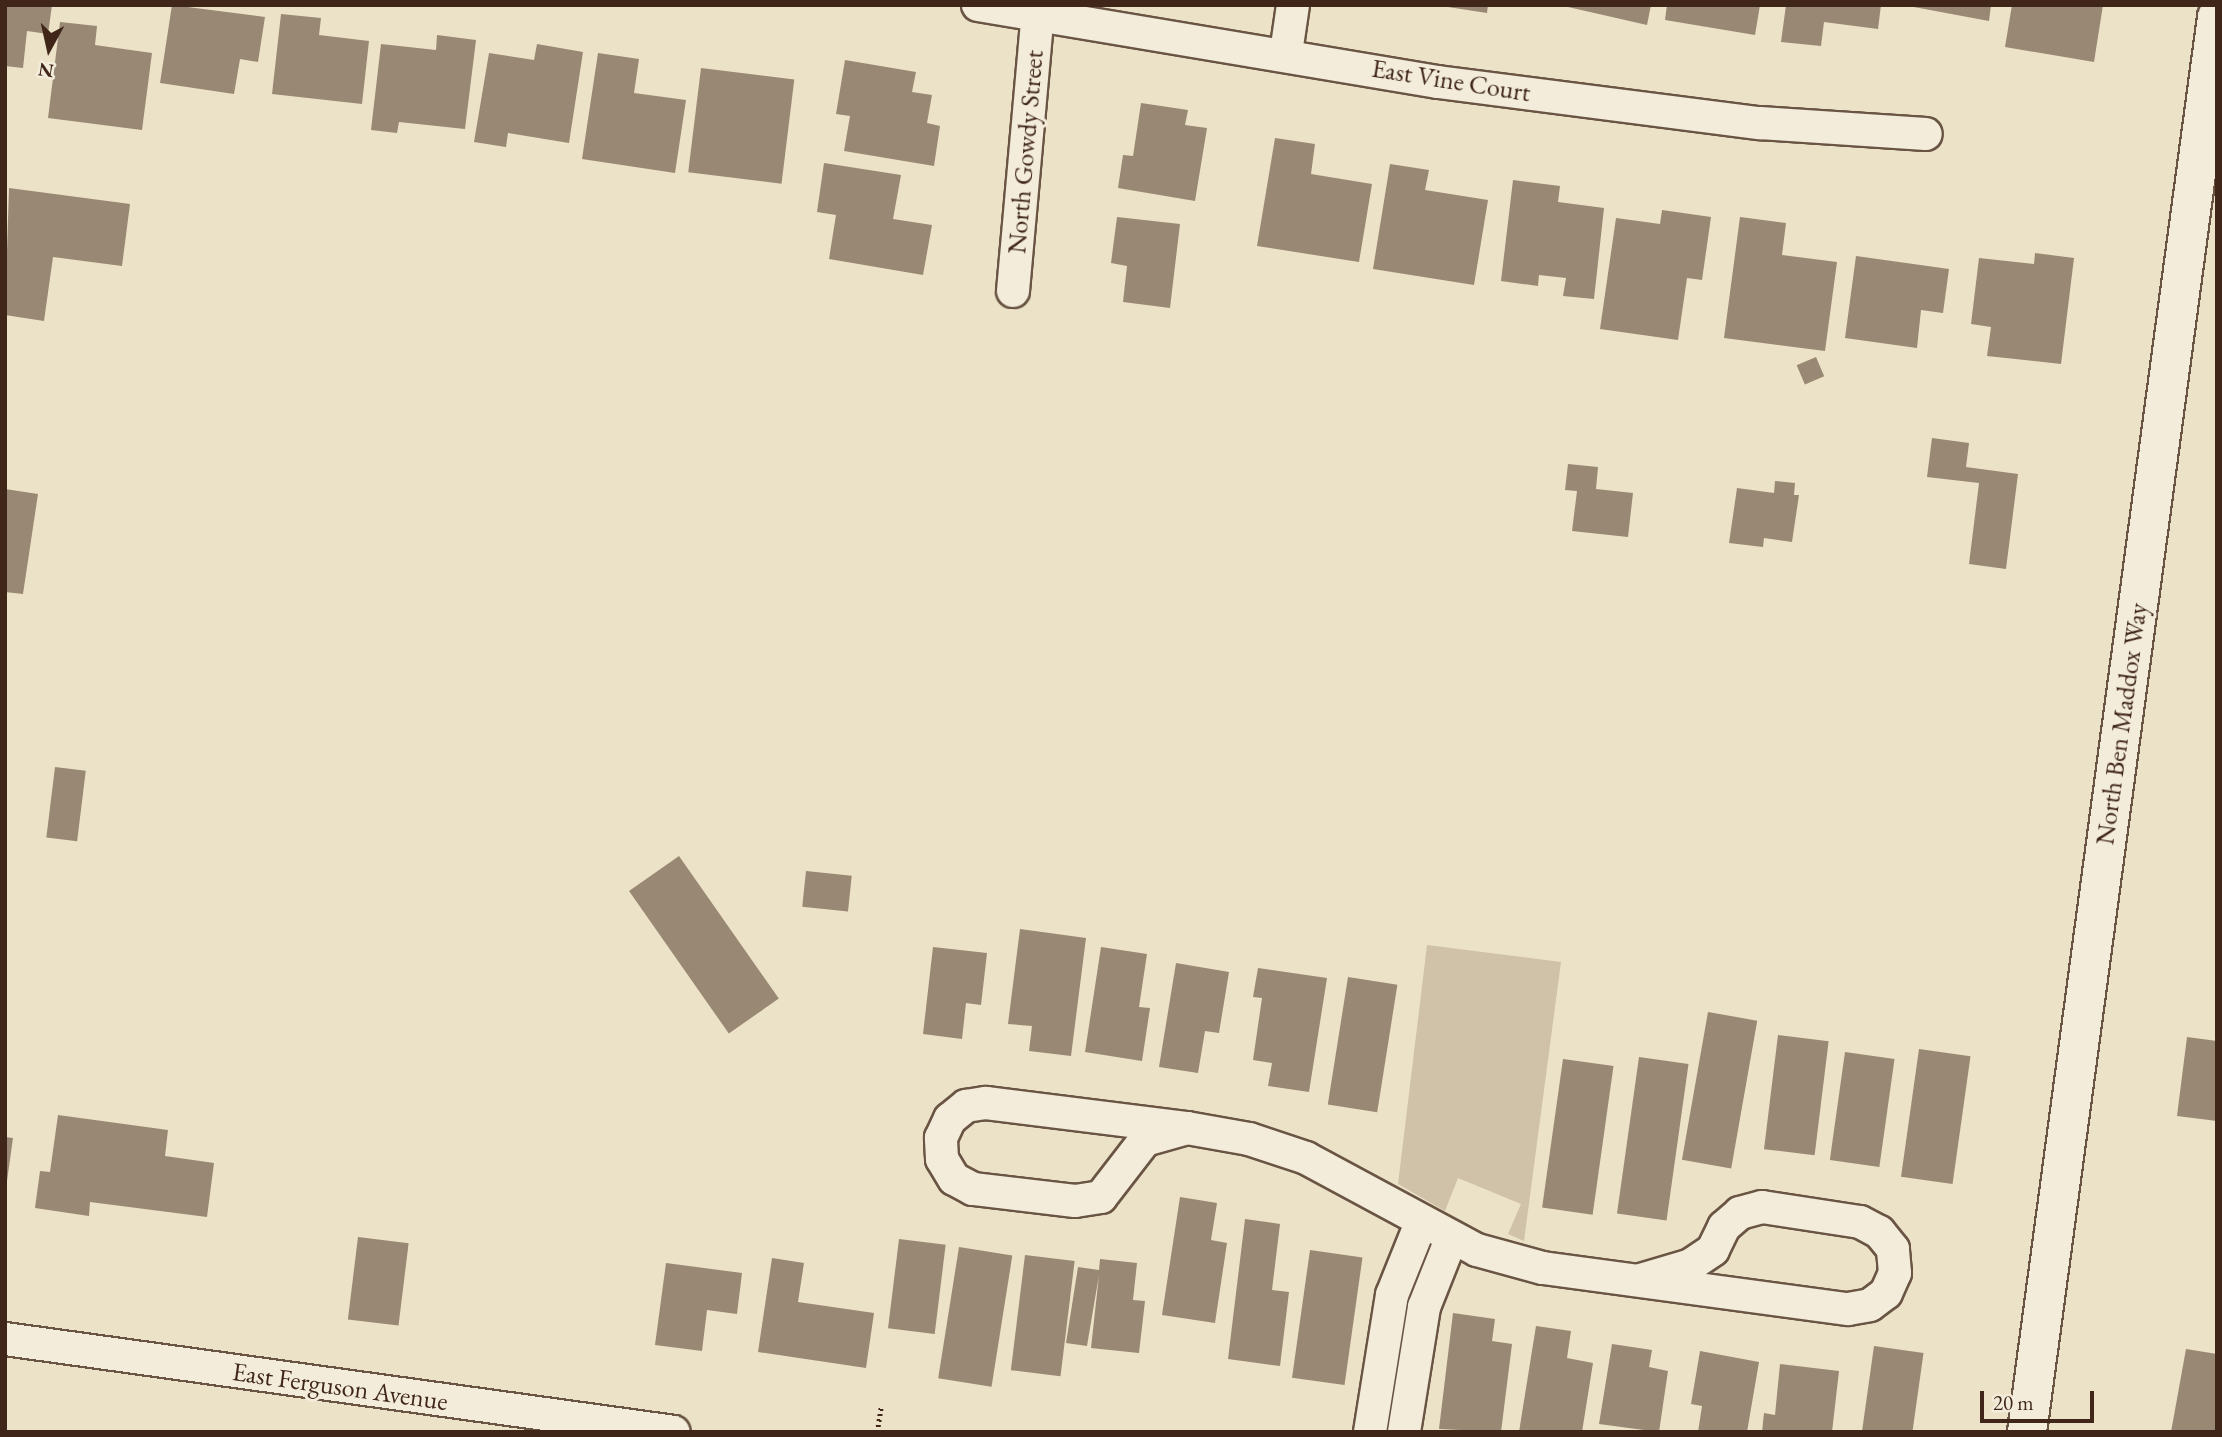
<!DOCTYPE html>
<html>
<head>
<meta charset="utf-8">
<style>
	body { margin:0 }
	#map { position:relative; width:2222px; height:1437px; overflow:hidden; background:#ece2c7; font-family:"EB Garamond",serif }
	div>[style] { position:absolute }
	.green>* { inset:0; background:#cfc2a9 }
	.building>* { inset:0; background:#998873; transform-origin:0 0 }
	.path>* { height:4.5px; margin-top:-2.25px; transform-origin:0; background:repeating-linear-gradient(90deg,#3f2619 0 2px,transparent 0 5.5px) }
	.roads { filter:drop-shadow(2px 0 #6a5544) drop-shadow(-2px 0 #6a5544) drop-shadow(0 2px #6a5544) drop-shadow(0 -2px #6a5544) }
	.street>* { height:32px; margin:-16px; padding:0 16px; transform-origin:16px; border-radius:16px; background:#f3ecdb }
	.secondary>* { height:38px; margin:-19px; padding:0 19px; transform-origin:19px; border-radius:19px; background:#f3ecdb }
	span { translate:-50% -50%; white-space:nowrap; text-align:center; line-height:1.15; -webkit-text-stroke:6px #f3ecdb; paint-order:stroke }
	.street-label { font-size:26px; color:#3f2619 }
	.frame { position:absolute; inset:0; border:7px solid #3f2619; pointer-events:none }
	.north { position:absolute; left:14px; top:14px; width:70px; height:70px; -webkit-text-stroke:5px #f3ecdb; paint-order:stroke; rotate:188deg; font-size:19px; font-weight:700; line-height:28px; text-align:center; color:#3f2619 }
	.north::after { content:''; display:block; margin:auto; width:24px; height:32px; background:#3f2619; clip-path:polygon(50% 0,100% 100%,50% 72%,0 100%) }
	.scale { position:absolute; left:1980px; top:1391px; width:114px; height:32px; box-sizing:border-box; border:4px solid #3f2619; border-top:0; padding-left:9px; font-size:21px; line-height:24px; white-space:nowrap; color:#3f2619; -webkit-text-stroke:5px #f3ecdb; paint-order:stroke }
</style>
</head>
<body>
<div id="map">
	<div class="green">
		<div style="clip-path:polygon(1427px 945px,1561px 962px,1524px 1241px,1508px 1234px,1521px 1204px,1458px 1178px,1445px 1211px,1398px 1184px)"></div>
	</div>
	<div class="building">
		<div style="clip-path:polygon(5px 5px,52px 5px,48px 34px,27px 31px,23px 68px,5px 66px)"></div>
		<div style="clip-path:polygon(172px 5px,265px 17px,258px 62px,240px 59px,234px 94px,160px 83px)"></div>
		<div style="clip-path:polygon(1435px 5px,1488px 5px,1487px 13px)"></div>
		<div style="clip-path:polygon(1651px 5px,1647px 25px,1568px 7px,1568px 5px)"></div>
		<div style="clip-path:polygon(1667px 5px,1760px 5px,1755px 35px,1665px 20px)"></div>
		<div style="clip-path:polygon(1786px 5px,1881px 5px,1878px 29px,1824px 22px,1821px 46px,1781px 42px)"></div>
		<div style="clip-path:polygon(1903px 5px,1991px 5px,1989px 21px)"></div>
		<div style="clip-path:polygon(2012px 5px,2103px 5px,2094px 62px,2005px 47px)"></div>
		<div style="clip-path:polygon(281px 14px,321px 18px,319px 35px,369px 41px,362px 104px,272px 94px)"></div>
		<div style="clip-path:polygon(60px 22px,97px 26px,95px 45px,152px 53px,142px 130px,48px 118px)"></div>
		<div style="clip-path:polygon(437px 35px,476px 40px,465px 129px,399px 122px,397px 133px,371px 130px,381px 44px,436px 50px)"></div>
		<div style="clip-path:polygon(537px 44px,583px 52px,569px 143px,508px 133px,506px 147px,474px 142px,489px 53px,534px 60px)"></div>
		<div style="clip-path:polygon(598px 53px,639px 59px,634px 93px,686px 100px,675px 173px,582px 159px)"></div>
		<div style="clip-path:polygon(845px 60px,916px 72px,912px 92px,932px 95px,927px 123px,940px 126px,934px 166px,844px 151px,850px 116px,836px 114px)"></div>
		<div style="left:701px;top:68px;width:94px;height:105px;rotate:7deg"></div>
		<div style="clip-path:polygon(1141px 103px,1188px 110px,1185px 125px,1207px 128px,1195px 201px,1118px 188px,1123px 155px,1133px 156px)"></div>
		<div style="clip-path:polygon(1275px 138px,1315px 144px,1311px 174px,1372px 184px,1359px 262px,1257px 246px)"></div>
		<div style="clip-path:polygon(824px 163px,901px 175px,893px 219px,932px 225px,923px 275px,829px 259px,836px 215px,817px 212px)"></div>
		<div style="clip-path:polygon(1390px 164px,1429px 170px,1425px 190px,1488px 200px,1474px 285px,1373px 269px)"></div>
		<div style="clip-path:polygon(1513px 180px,1560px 186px,1558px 202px,1604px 208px,1594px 299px,1563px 296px,1566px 278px,1539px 275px,1538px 286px,1501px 281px)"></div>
		<div style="clip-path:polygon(9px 188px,130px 204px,122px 266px,53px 257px,44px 321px,5px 315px)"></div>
		<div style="clip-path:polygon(1662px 210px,1711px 217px,1702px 280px,1687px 278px,1678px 340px,1600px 329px,1616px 218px,1660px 224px)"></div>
		<div style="clip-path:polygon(1117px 217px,1180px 224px,1170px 308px,1123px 302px,1127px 266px,1111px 263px)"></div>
		<div style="clip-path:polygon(1740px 217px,1786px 223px,1782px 255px,1837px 262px,1825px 351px,1724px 338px)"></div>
		<div style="clip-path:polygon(2035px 253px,2074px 258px,2061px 364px,1987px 356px,1991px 327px,1971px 324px,1979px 258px,2034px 264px)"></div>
		<div style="clip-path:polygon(1856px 256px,1949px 269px,1943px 313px,1921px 310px,1917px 348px,1845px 338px)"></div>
		<div style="left:1816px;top:357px;width:21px;height:21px;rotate:67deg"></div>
		<div style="clip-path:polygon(1932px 438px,1969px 443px,1966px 467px,2018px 474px,2006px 569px,1969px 564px,1979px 483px,1927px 477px)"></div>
		<div style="clip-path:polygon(1568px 464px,1598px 467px,1596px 489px,1633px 493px,1628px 537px,1572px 531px,1577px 491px,1565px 490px)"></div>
		<div style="clip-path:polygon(1775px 481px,1795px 483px,1794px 495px,1799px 495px,1792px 542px,1764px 538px,1763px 547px,1729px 543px,1737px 488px,1774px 493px)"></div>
		<div style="clip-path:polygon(5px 489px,38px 494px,23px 594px,5px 592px)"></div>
		<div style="left:55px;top:767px;width:31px;height:71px;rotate:7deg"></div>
		<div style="left:679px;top:856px;width:174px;height:61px;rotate:55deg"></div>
		<div style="left:806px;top:871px;width:46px;height:36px;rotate:6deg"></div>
		<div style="clip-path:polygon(1020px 929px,1086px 938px,1071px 1056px,1029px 1051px,1032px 1026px,1008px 1024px)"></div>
		<div style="clip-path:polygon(933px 947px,987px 953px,981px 1005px,966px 1003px,962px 1039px,923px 1034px)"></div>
		<div style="clip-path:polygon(1101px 947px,1147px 954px,1139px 1007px,1150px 1008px,1142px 1061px,1085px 1052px)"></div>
		<div style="clip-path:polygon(1176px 963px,1229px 972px,1219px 1033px,1205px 1031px,1198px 1073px,1159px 1067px)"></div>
		<div style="clip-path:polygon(1258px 968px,1327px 978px,1309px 1092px,1268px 1086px,1272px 1063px,1253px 1060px,1262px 998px,1253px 997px)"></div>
		<div style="left:1348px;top:977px;width:50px;height:129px;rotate:9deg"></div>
		<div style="left:1708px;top:1012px;width:50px;height:150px;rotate:10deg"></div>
		<div style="left:1778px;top:1035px;width:51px;height:115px;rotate:7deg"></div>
		<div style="clip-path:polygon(2187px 1037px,2217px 1041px,2217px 1121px,2177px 1116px)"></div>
		<div style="left:1919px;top:1049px;width:52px;height:129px;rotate:8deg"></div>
		<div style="left:1845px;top:1052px;width:50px;height:109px;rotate:8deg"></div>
		<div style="left:1639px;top:1057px;width:50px;height:158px;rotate:8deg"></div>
		<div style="left:1563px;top:1059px;width:51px;height:150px;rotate:8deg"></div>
		<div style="clip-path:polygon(58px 1115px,168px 1130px,165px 1156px,214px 1163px,207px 1217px,90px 1202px,89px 1216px,35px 1208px,40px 1171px,50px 1172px)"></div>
		<div style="clip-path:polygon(5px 1137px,13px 1138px,7px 1181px,5px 1181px)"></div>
		<div style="clip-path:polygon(1180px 1197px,1217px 1203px,1211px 1240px,1227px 1243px,1215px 1323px,1162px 1315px)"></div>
		<div style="clip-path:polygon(1245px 1219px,1280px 1224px,1272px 1290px,1289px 1292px,1280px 1366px,1228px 1359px)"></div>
		<div style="left:358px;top:1237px;width:51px;height:83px;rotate:7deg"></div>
		<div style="left:899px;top:1239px;width:47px;height:90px;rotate:7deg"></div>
		<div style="left:959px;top:1247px;width:54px;height:133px;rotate:9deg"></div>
		<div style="left:1310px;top:1250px;width:53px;height:129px;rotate:8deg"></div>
		<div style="left:1025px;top:1255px;width:50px;height:116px;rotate:7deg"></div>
		<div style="clip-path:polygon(772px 1258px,804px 1263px,798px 1302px,874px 1313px,866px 1368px,758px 1352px)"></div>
		<div style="clip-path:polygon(1100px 1259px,1137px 1263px,1133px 1300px,1145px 1301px,1139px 1353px,1091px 1348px,1099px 1275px,1087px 1346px,1066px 1343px,1078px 1267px,1099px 1270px)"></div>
		<div style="clip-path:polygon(666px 1263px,742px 1273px,737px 1314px,707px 1310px,702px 1351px,655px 1345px)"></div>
		<div style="clip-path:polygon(1453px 1313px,1495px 1319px,1492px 1341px,1512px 1344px,1501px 1432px,1439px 1429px)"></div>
		<div style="clip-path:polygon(1536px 1326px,1571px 1331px,1567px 1358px,1593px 1363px,1582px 1432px,1519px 1432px)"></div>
		<div style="clip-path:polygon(1612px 1344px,1652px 1350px,1649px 1367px,1668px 1371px,1659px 1432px,1599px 1424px)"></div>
		<div style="left:1874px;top:1346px;width:50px;height:87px;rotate:8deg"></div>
		<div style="clip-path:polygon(2186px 1349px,2217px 1354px,2217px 1432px,2171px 1432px)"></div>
		<div style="clip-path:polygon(1700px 1351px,1759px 1362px,1747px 1432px,1698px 1432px,1702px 1406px,1691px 1404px)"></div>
		<div style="clip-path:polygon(1780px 1364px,1839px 1371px,1832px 1432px,1762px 1432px,1764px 1413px,1775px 1415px)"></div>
	</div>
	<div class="path">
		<div style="left:877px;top:1432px;width:26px;rotate:-81deg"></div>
	</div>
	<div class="roads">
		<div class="street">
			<div style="left:978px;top:5px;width:466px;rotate:9.5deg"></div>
			<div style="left:1438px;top:82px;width:325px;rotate:7.3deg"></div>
			<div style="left:1760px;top:123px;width:166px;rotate:3.8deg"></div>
			<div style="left:1286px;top:53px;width:49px;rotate:-81.7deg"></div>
			<div style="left:1013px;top:291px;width:279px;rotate:-84.9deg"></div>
			<div style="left:1187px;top:1128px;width:44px;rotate:164.1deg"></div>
			<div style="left:1145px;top:1140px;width:72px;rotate:127.7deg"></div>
			<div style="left:1101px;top:1197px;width:26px;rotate:171deg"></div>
			<div style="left:1075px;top:1201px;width:103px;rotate:-173.3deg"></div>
			<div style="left:973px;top:1189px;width:21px;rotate:-152deg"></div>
			<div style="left:954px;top:1179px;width:23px;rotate:-121deg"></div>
			<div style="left:942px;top:1159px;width:21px;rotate:-93deg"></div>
			<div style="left:941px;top:1138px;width:21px;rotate:-65deg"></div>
			<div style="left:950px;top:1119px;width:21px;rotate:-39deg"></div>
			<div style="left:966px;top:1106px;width:20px;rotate:-9deg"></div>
			<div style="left:986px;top:1103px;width:203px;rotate:7.1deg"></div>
			<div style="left:1187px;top:1128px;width:63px;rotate:10.1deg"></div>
			<div style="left:1249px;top:1139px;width:60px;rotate:18.4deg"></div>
			<div style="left:1306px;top:1158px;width:194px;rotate:28.3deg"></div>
			<div style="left:1477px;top:1250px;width:68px;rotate:15.3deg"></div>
			<div style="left:1543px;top:1268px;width:308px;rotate:7.7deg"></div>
			<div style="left:1848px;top:1309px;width:22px;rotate:-10deg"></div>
			<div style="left:1870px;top:1305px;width:20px;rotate:-37deg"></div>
			<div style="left:1886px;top:1293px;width:22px;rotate:-66deg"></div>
			<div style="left:1895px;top:1273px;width:24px;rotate:-95deg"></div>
			<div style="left:1893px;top:1249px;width:22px;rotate:-129deg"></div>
			<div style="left:1879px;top:1232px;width:21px;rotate:-152deg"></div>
			<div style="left:1860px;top:1222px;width:99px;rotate:-171.3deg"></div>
			<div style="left:1762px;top:1207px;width:23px;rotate:165deg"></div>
			<div style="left:1740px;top:1213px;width:21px;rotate:139deg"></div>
			<div style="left:1724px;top:1227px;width:25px;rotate:116deg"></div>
			<div style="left:1713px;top:1250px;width:27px;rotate:146deg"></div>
			<div style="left:1691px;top:1265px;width:52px;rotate:163.3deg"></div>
			<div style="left:5px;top:1339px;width:675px;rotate:7.91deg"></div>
			<div style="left:1370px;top:1432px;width:139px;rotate:-80.9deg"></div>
			<div style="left:1392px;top:1295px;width:78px;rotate:-68.1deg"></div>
			<div style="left:1404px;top:1432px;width:127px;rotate:-80.9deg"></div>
			<div style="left:1424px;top:1307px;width:73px;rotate:-68.3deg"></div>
		</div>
		<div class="secondary">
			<div style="left:2027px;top:1432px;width:1428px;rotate:-82.35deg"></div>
		</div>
	</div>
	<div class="street-label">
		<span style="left:1451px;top:81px;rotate:9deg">East Vine Court</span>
		<span style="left:1026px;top:152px;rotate:-85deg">North Gowdy Street</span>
		<span style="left:2122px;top:724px;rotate:-82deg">North Ben Maddox Way</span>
		<span style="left:340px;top:1387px;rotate:8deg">East Ferguson Avenue</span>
	</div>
	<div class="frame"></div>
	<div class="north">N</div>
	<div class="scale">20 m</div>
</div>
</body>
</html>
